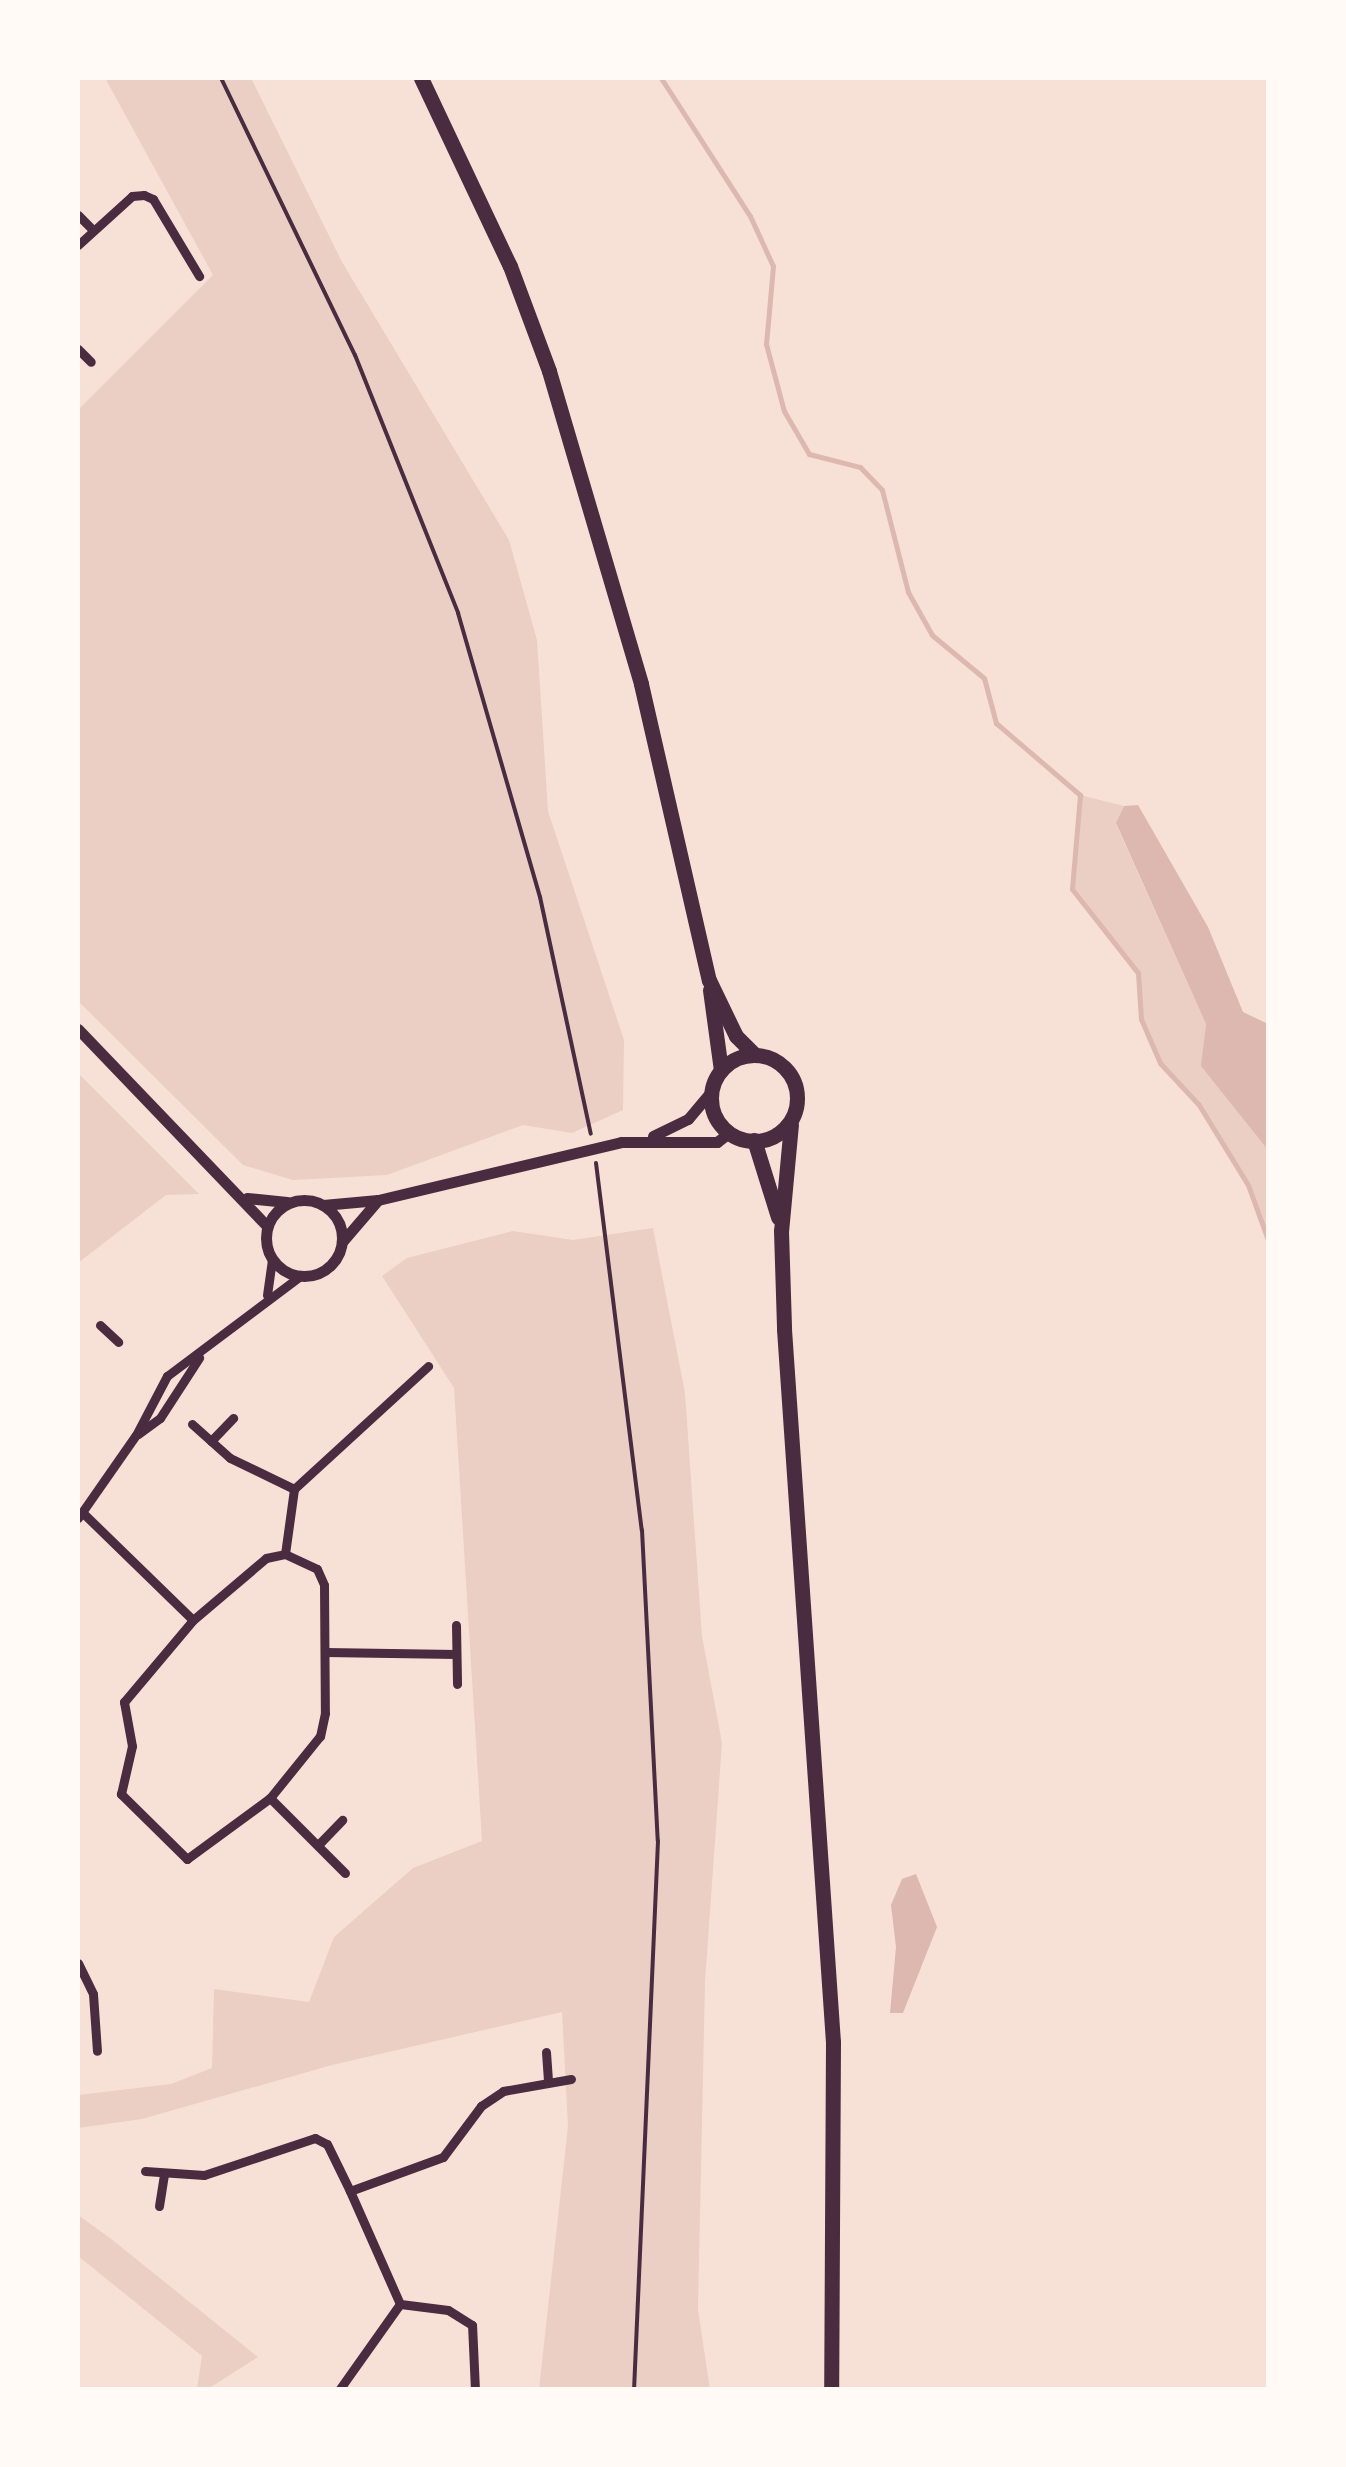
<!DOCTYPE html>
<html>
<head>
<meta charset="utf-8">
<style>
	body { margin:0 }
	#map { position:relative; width:1346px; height:2467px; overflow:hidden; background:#f7e1d7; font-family:"Exo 2",sans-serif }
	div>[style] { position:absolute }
	.green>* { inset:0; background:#ebcfc5 }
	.water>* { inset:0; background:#dcb8b0 }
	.stream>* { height:5px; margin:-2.5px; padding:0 2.5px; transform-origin:2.5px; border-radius:2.5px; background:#dcb8b0 }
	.path>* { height:4px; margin:-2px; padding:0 2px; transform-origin:2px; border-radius:2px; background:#4a2c40 }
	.minor>* { height:9px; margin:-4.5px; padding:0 4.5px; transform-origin:4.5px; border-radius:4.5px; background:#4a2c40 }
	.tertiary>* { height:11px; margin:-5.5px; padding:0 5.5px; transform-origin:5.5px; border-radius:5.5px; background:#4a2c40 }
	.tertiary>.ring { margin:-5.5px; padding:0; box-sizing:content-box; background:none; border:11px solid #4a2c40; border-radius:50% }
	.trunk>* { height:15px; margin:-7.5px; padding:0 7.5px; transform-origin:7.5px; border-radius:7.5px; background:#4a2c40 }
	.trunk>.ring { margin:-7.5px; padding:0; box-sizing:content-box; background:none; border:15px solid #4a2c40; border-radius:50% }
	span { translate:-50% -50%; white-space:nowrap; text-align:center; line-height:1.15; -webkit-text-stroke:8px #fffaf5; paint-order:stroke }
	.frame { position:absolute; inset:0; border:80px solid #fffaf5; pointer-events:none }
</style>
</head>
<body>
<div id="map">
	<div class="green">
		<div style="clip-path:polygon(105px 78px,251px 78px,342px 262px,509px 540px,537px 640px,548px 811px,624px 1040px,623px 1110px,572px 1133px,523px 1125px,387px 1175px,293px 1180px,243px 1165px,78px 1001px,78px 410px,213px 275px)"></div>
		<div style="clip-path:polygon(1080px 795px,1124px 806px,1116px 824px,1206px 1024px,1202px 1066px,1268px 1150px,1268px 1240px,1248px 1185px,1199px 1105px,1160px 1063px,1141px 1019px,1138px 973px,1072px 889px)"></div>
		<div style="clip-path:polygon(78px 1073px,199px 1194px,166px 1195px,78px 1263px)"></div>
		<div style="clip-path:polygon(653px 1228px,685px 1393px,702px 1636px,722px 1743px,705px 1982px,698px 2310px,710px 2389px,539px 2389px,568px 2126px,562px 2012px,332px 2065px,142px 2119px,78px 2128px,78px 2095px,171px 2084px,212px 2068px,214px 1989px,309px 2002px,334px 1937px,413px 1868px,482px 1841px,454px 1388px,382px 1276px,407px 1258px,513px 1231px,573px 1240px)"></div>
		<div style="clip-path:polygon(78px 2215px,110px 2238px,258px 2357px,208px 2389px,197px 2389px,202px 2356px,78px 2256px)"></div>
	</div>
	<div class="water">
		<div style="clip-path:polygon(1138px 805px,1208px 927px,1243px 1012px,1268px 1024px,1268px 1150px,1201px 1066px,1206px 1024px,1116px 823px,1124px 806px)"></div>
		<div style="clip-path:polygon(916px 1874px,937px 1927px,903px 2013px,890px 2013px,896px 1947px,891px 1905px,902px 1879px)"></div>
	</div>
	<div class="stream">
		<div style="left:661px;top:78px;width:164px;rotate:57.2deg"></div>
		<div style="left:750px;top:216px;width:55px;rotate:65.3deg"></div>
		<div style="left:773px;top:266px;width:78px;rotate:95.1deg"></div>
		<div style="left:766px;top:344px;width:69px;rotate:75deg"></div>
		<div style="left:784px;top:411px;width:50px;rotate:59.8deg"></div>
		<div style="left:809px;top:454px;width:53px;rotate:14.3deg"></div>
		<div style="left:860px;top:467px;width:32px;rotate:46deg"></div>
		<div style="left:882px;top:490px;width:105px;rotate:75.7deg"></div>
		<div style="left:908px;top:592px;width:49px;rotate:60.8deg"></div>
		<div style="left:932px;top:635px;width:67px;rotate:39.6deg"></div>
		<div style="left:984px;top:678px;width:47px;rotate:75.1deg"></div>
		<div style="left:996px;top:723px;width:111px;rotate:40.6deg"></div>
		<div style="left:1080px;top:795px;width:94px;rotate:94.9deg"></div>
		<div style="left:1072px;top:889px;width:107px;rotate:51.8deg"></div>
		<div style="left:1138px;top:973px;width:46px;rotate:86.3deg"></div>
		<div style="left:1141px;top:1019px;width:48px;rotate:66.6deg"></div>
		<div style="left:1160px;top:1063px;width:57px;rotate:47.1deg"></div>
		<div style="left:1199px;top:1105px;width:94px;rotate:58.5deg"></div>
		<div style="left:1248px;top:1185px;width:59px;rotate:70deg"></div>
	</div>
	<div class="path">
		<div style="left:221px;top:78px;width:308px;rotate:64.2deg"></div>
		<div style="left:355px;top:355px;width:278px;rotate:68.2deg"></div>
		<div style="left:458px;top:613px;width:296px;rotate:73.9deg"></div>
		<div style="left:540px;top:897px;width:242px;rotate:77.9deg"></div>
		<div style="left:596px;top:1163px;width:370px;rotate:82.9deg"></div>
		<div style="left:642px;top:1530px;width:311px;rotate:87.1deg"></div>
		<div style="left:658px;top:1841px;width:550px;rotate:92.5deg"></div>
	</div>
	<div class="minor">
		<div style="left:78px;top:215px;width:21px;rotate:45deg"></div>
		<div style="left:78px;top:245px;width:73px;rotate:-42.2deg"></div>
		<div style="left:132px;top:196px;width:12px;rotate:-5deg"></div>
		<div style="left:144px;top:195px;width:10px;rotate:24deg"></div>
		<div style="left:153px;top:199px;width:90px;rotate:59.1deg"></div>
		<div style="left:78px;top:349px;width:18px;rotate:45deg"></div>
		<div style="left:267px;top:1295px;width:36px;rotate:-82deg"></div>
		<div style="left:100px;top:1325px;width:25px;rotate:43deg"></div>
		<div style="left:192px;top:1424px;width:51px;rotate:41.8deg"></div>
		<div style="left:230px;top:1458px;width:71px;rotate:25.8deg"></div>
		<div style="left:138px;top:1434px;width:27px;rotate:-36deg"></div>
		<div style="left:160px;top:1418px;width:72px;rotate:-57deg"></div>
		<div style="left:211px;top:1441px;width:32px;rotate:-46deg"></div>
		<div style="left:83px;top:1513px;width:153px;rotate:44.2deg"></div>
		<div style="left:78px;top:1518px;width:101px;rotate:-55.1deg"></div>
		<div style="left:136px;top:1435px;width:67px;rotate:-62.3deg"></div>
		<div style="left:167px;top:1376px;width:166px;rotate:-36.9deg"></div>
		<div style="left:285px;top:1554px;width:35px;rotate:25deg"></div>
		<div style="left:317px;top:1569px;width:17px;rotate:66deg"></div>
		<div style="left:324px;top:1585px;width:128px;rotate:89.6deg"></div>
		<div style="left:325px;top:1713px;width:24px;rotate:102deg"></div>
		<div style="left:320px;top:1736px;width:80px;rotate:128.9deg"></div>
		<div style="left:270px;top:1798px;width:103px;rotate:143.7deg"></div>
		<div style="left:187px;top:1859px;width:93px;rotate:-135.4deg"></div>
		<div style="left:121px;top:1794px;width:49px;rotate:-77.1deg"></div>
		<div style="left:132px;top:1746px;width:45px;rotate:-100.3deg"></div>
		<div style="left:124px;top:1702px;width:107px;rotate:-49.9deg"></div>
		<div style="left:193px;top:1620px;width:96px;rotate:-40.3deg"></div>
		<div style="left:266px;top:1558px;width:19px;rotate:-12deg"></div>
		<div style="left:285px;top:1554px;width:66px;rotate:-82.1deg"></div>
		<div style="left:294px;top:1489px;width:182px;rotate:-42.5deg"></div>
		<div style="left:456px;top:1625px;width:59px;rotate:89deg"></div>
		<div style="left:325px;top:1652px;width:131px;rotate:0.9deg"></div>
		<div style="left:270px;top:1798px;width:106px;rotate:45deg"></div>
		<div style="left:318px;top:1845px;width:35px;rotate:-46deg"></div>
		<div style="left:78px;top:1963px;width:34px;rotate:64deg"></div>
		<div style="left:93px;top:1994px;width:57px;rotate:86deg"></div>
		<div style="left:546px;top:2052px;width:28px;rotate:86deg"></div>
		<div style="left:145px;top:2171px;width:59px;rotate:3.9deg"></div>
		<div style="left:204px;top:2175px;width:117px;rotate:-18.4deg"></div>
		<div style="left:315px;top:2138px;width:13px;rotate:27deg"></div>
		<div style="left:327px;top:2144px;width:52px;rotate:63.9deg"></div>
		<div style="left:159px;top:2206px;width:32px;rotate:-81deg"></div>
		<div style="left:339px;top:2390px;width:105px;rotate:-54.7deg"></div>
		<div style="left:475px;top:2390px;width:65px;rotate:-92.6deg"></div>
		<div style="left:472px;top:2325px;width:28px;rotate:-148deg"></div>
		<div style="left:448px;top:2310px;width:48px;rotate:-172.9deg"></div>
		<div style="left:400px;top:2304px;width:124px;rotate:-113.9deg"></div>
		<div style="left:350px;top:2191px;width:99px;rotate:-20.1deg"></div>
		<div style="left:443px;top:2157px;width:64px;rotate:-53.3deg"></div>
		<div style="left:481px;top:2106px;width:27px;rotate:-34deg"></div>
		<div style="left:503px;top:2091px;width:69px;rotate:-10deg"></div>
	</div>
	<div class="tertiary">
		<div style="left:78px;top:1029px;width:273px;rotate:46.2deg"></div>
		<div style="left:653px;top:1136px;width:39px;rotate:-26deg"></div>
		<div style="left:688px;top:1119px;width:33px;rotate:-50deg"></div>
		<div style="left:247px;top:1198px;width:40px;rotate:5.7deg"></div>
		<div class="ring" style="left:266px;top:1200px;width:65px;height:65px"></div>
		<div style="left:323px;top:1205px;width:55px;rotate:-5.2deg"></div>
		<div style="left:378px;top:1200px;width:250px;rotate:-13.4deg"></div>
		<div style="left:621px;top:1142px;width:96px"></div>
		<div style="left:717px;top:1142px;width:15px;rotate:-37deg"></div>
		<div style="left:342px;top:1242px;width:55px;rotate:-49.4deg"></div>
	</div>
	<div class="trunk">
		<div style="left:421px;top:78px;width:208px;rotate:64.7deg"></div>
		<div style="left:510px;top:266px;width:112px;rotate:69.6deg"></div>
		<div style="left:549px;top:371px;width:326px;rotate:73.6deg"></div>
		<div style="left:641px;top:684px;width:304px;rotate:77.1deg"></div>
		<div style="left:709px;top:980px;width:62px;rotate:64.3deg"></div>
		<div style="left:736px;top:1036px;width:27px;rotate:45deg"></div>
		<div style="left:710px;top:990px;width:81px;rotate:82.2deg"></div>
		<div class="ring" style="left:711px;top:1055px;width:71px;height:71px"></div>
		<div style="left:791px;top:1124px;width:107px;rotate:95.3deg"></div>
		<div style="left:781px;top:1231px;width:98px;rotate:88.2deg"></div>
		<div style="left:784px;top:1329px;width:715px;rotate:86.07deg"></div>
		<div style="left:833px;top:2042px;width:348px;rotate:90.3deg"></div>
		<div style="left:754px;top:1140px;width:81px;rotate:72.7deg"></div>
	</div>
	<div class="frame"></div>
</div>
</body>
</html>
